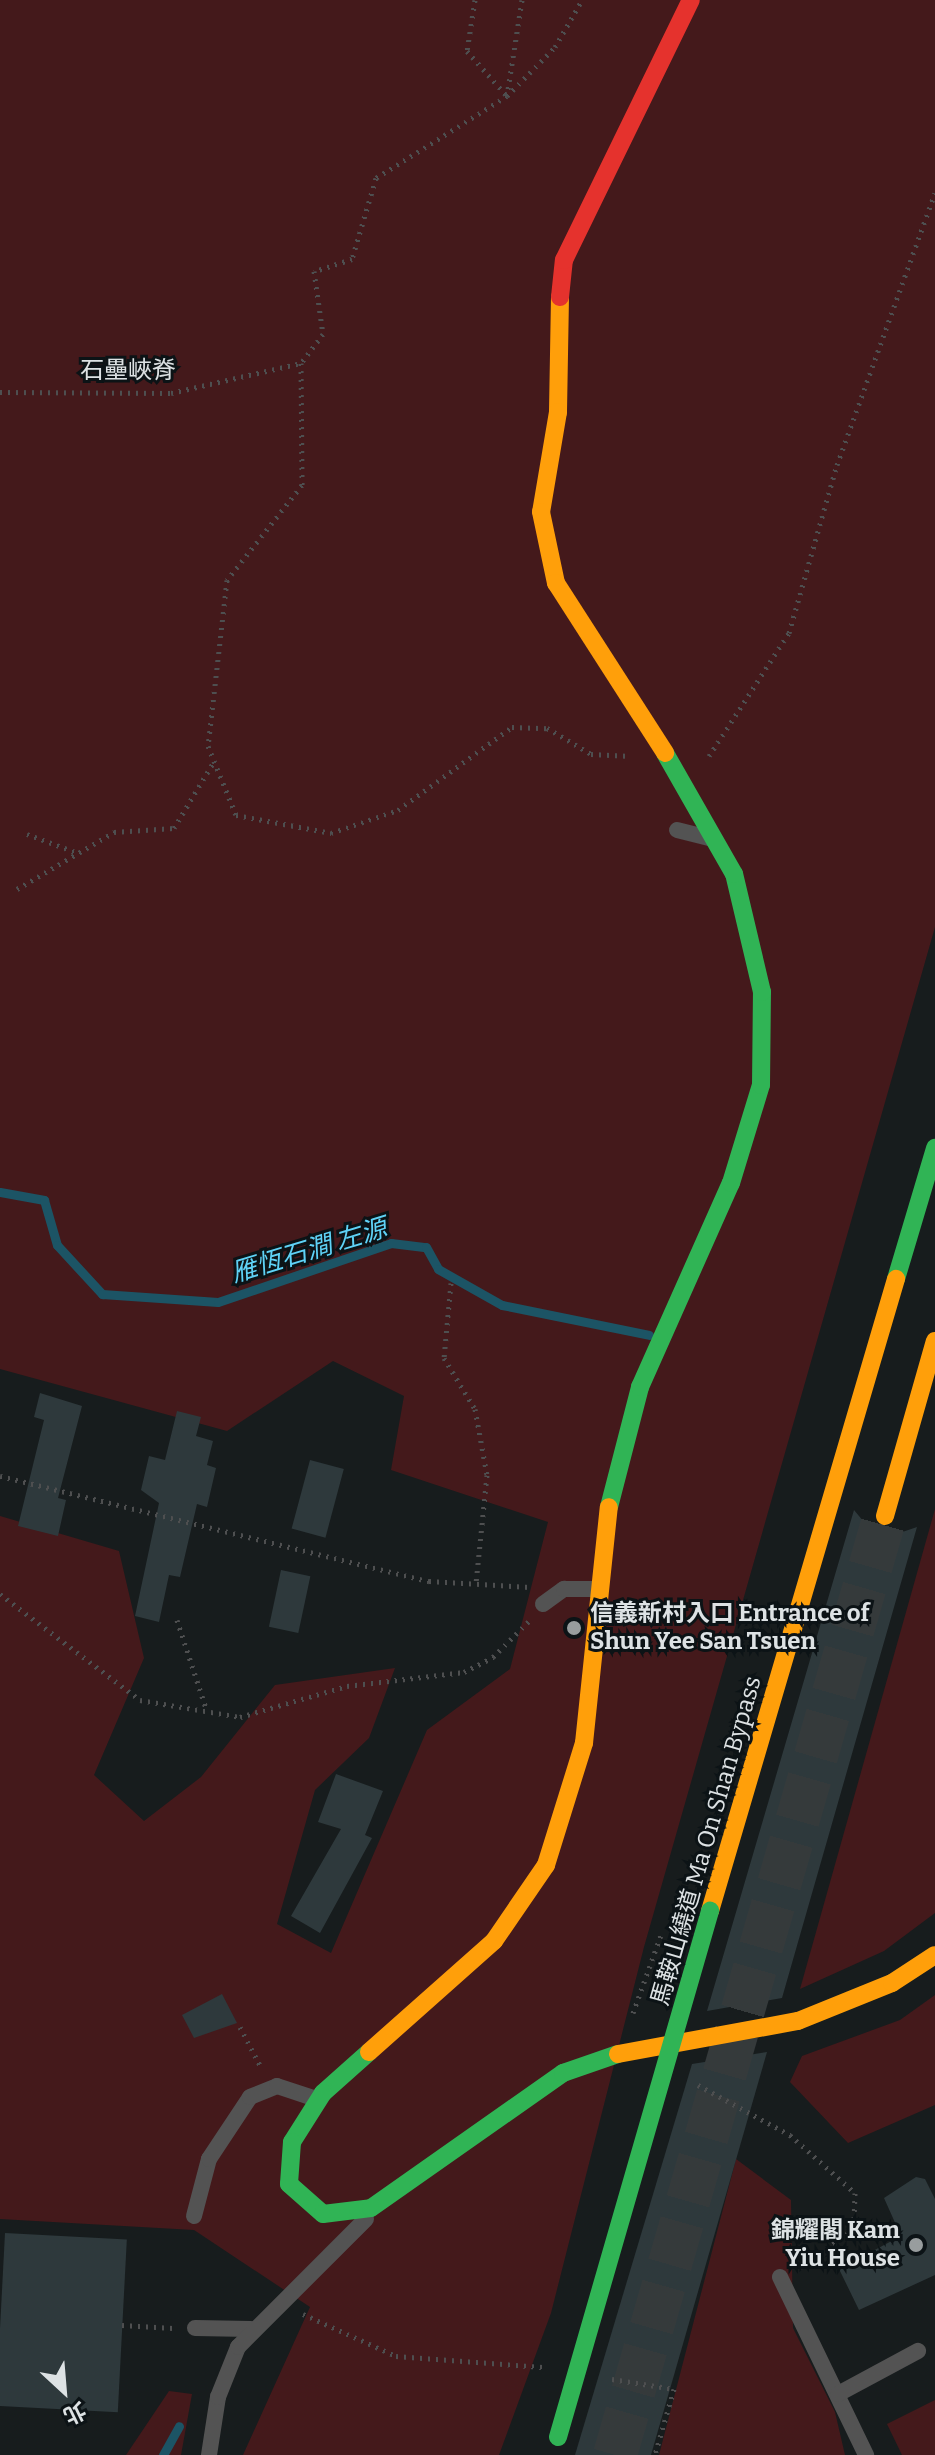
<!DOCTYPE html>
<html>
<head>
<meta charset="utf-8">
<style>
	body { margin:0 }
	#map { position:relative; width:935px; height:2455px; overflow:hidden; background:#171c1d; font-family:Bitter,"Noto Sans TC",serif }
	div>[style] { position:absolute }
	.green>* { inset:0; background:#44191b }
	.stream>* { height:9px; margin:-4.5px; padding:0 4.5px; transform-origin:4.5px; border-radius:4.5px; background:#1c5465 }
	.building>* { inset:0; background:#2e393c; transform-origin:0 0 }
	.primary-tunnel>* { height:44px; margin-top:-22px; transform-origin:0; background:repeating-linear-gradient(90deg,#353a3b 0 44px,transparent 0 66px) }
	.path>* { height:5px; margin-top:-2.5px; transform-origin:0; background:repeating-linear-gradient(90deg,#4e4f50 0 2px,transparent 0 8px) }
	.lane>* { height:16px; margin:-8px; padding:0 8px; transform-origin:8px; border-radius:8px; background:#535353 }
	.fast>* { height:18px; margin:-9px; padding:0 9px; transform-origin:9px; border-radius:9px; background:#30b455 }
	.slow>* { height:18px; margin:-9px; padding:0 9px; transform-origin:9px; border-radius:9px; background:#ff9f0a }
	.jam>* { height:18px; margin:-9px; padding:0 9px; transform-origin:9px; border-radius:9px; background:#e5322d }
	.fast-bridge>* { height:18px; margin:-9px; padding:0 9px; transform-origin:9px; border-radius:9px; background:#30b455 }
	.dots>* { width:22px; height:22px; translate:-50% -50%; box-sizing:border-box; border:4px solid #0c1316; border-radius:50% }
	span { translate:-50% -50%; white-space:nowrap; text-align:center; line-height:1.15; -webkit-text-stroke:6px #0c1316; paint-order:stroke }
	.street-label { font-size:24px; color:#dde2e4 }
	.poi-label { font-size:24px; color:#dde2e4; font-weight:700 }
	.left { translate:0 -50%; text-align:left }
	.right { translate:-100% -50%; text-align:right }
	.water-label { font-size:26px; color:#5fd2f6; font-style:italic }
	.north { position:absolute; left:24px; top:2351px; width:80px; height:80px; -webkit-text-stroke:6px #0c1316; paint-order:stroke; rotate:154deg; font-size:22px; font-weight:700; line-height:32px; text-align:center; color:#dde2e4 }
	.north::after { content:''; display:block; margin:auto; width:28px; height:36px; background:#dde2e4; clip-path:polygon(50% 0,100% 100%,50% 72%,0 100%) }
</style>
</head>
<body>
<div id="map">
	<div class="green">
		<div style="clip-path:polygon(0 0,935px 0,935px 927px,644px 1947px,551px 2313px,499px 2455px,243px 2455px,310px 2307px,194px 2230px,0 2219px,0 1516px,119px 1551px,144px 1658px,94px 1775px,144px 1821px,201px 1777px,275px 1685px,395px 1668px,369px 1738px,315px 1790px,277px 1924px,331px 1953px,427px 1730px,510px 1669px,548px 1522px,391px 1470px,404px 1396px,333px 1361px,227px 1431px,0 1369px)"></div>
		<div style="clip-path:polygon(935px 1509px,935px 1913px,884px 1951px,800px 1989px)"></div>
		<div style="clip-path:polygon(935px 1995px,935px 2105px,848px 2143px,790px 2082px,802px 2056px,900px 2020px)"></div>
		<div style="clip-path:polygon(736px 2159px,791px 2200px,793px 2328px,835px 2412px,845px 2455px,659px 2455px)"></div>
		<div style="clip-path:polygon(169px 2391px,192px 2394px,181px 2455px,126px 2455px)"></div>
		<div style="clip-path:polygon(935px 2400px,935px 2455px,902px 2455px,887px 2424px)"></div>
	</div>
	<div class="stream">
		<div style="left:0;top:1192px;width:45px;rotate:10.3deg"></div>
		<div style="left:44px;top:1200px;width:47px;rotate:73.9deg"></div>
		<div style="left:57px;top:1245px;width:67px;rotate:47.4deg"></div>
		<div style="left:102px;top:1294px;width:116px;rotate:3.9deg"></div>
		<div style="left:218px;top:1302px;width:183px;rotate:-18.8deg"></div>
		<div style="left:391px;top:1243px;width:35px;rotate:7deg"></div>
		<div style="left:426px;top:1247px;width:25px;rotate:61deg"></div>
		<div style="left:438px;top:1269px;width:73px;rotate:29.4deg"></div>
		<div style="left:502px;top:1305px;width:150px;rotate:11.5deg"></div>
		<div style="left:163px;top:2455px;width:33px;rotate:-61deg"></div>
	</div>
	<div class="building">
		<div style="clip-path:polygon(40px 1393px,82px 1406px,58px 1498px,66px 1500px,58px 1536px,18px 1526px,44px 1420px,34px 1417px)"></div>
		<div style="clip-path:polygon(177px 1411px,201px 1417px,196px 1436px,213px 1441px,207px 1465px,216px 1468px,207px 1507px,197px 1504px,180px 1577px,169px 1575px,159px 1622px,135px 1616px,159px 1503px,141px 1490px,149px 1456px,165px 1460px)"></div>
		<div style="left:310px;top:1460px;width:35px;height:71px;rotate:15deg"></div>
		<div style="clip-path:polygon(854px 1510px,879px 1540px,917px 1527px,782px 1998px,707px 2011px)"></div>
		<div style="left:281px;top:1570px;width:30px;height:58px;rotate:12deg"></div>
		<div style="clip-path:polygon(336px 1774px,383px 1791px,365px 1835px,372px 1838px,320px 1933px,291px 1916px,341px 1829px,318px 1822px)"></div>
		<div style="clip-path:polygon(222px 1994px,237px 2023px,194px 2038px,182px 2015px)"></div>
		<div style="clip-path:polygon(767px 2052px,651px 2455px,575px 2455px,692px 2064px)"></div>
		<div style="clip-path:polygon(916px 2177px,925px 2179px,935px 2199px,935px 2275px,859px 2310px,839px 2269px,901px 2236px,884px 2198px)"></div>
		<div style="left:5px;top:2233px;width:122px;height:173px;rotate:3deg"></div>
	</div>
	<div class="primary-tunnel">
		<div style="left:615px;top:2455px;width:977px;rotate:-73.96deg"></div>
	</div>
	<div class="path">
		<div style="left:475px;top:0;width:52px;rotate:98.9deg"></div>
		<div style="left:467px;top:51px;width:60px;rotate:48.4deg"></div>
		<div style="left:507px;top:96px;width:155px;rotate:148deg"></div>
		<div style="left:376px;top:178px;width:84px;rotate:106.5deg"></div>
		<div style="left:352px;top:259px;width:40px;rotate:162deg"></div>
		<div style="left:314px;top:271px;width:64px;rotate:81.9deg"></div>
		<div style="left:323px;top:334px;width:36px;rotate:127deg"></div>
		<div style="left:301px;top:363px;width:122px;rotate:89.5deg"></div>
		<div style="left:302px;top:485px;width:121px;rotate:128.3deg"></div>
		<div style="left:227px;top:580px;width:167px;rotate:96.5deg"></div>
		<div style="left:208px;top:746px;width:74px;rotate:67.9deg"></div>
		<div style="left:236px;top:815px;width:97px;rotate:10.7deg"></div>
		<div style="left:331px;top:833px;width:71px;rotate:-18.9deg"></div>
		<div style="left:398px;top:810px;width:141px;rotate:-36.1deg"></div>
		<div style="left:512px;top:727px;width:35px;rotate:2deg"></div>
		<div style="left:547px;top:728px;width:51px;rotate:30.6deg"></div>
		<div style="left:591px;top:754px;width:35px;rotate:3deg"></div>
		<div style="left:522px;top:0;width:97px;rotate:98.9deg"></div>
		<div style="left:507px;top:96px;width:69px;rotate:-45.6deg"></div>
		<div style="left:555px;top:47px;width:54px;rotate:-60.1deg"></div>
		<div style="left:0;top:392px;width:171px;rotate:0.3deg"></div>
		<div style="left:171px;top:393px;width:133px;rotate:-13deg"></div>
		<div style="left:709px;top:756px;width:147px;rotate:-57deg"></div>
		<div style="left:789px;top:633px;width:175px;rotate:-74.1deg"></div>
		<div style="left:837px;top:465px;width:289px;rotate:-70.2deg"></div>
		<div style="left:27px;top:834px;width:54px;rotate:20.4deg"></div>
		<div style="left:17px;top:889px;width:113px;rotate:-30.4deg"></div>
		<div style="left:114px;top:832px;width:60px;rotate:-3.8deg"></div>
		<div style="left:174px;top:828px;width:76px;rotate:-59deg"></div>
		<div style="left:451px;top:1283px;width:75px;rotate:95.3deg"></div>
		<div style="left:444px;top:1358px;width:60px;rotate:58.7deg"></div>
		<div style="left:475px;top:1409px;width:67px;rotate:79.7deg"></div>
		<div style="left:487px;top:1475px;width:110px;rotate:95.8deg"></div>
		<div style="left:0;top:1476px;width:442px;rotate:13.8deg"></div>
		<div style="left:429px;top:1581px;width:101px;rotate:3.4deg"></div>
		<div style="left:0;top:1594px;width:176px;rotate:37.1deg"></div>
		<div style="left:140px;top:1700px;width:101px;rotate:9.6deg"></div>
		<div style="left:240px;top:1717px;width:111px;rotate:-16.2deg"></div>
		<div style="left:347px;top:1686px;width:118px;rotate:-6.8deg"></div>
		<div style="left:464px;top:1672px;width:33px;rotate:-27deg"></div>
		<div style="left:493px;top:1657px;width:52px;rotate:-45deg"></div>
		<div style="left:177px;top:1620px;width:93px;rotate:71.8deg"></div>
		<div style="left:633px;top:2013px;width:83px;rotate:-70.3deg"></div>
		<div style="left:240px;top:2027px;width:47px;rotate:62.4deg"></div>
		<div style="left:698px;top:2085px;width:105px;rotate:28.5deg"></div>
		<div style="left:790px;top:2135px;width:87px;rotate:41.7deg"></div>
		<div style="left:855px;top:2193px;width:36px;rotate:92deg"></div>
		<div style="left:854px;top:2229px;width:67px;rotate:144.7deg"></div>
		<div style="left:303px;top:2314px;width:102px;rotate:24.3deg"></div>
		<div style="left:396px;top:2356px;width:147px;rotate:4.3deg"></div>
		<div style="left:122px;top:2325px;width:51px;rotate:3.4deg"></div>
		<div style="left:612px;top:2379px;width:63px;rotate:9.2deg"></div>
		<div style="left:674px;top:2389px;width:69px;rotate:106.1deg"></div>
	</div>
	<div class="lane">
		<div style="left:677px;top:830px;width:34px;rotate:14deg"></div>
		<div style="left:543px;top:1604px;width:26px;rotate:-36deg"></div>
		<div style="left:564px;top:1589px;width:29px"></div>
		<div style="left:194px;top:2216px;width:59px;rotate:-75.3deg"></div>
		<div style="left:209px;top:2159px;width:74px;rotate:-56.5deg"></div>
		<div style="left:250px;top:2097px;width:29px;rotate:-22deg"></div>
		<div style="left:277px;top:2086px;width:41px;rotate:18.4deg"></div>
		<div style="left:780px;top:2277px;width:198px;rotate:64.2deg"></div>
		<div style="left:195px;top:2328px;width:56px;rotate:1deg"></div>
		<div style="left:838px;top:2394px;width:91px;rotate:-28.3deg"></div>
		<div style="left:209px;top:2455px;width:59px;rotate:-81.2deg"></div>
		<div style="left:218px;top:2397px;width:54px;rotate:-68.2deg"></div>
		<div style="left:238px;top:2347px;width:181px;rotate:-45deg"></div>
	</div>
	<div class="fast">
		<div style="left:896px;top:1279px;width:137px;rotate:-73.4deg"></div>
		<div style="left:609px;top:1507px;width:124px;rotate:-75.5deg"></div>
		<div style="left:640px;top:1387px;width:223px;rotate:-66deg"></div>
		<div style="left:731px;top:1183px;width:102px;rotate:-73deg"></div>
		<div style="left:761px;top:1085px;width:93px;rotate:-89.4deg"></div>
		<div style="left:762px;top:992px;width:121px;rotate:-103.3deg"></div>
		<div style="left:734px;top:874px;width:139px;rotate:-119.7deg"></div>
		<div style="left:369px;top:2052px;width:62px;rotate:138.3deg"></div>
		<div style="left:323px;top:2093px;width:58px;rotate:122.3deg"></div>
		<div style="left:292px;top:2142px;width:42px;rotate:94.1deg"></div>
		<div style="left:289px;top:2184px;width:45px;rotate:41.4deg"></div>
		<div style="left:323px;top:2214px;width:48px;rotate:-7.1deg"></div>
		<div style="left:371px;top:2208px;width:235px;rotate:-35.1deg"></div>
		<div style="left:563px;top:2073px;width:58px;rotate:-19.1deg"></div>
	</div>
	<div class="slow">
		<div style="left:560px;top:297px;width:115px;rotate:91deg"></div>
		<div style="left:558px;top:412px;width:101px;rotate:99.6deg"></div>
		<div style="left:541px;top:512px;width:73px;rotate:78.1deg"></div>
		<div style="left:556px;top:583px;width:202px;rotate:57.3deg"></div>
		<div style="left:885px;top:1516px;width:182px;rotate:-74.1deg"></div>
		<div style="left:710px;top:1911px;width:659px;rotate:-73.6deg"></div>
		<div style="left:369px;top:2052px;width:167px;rotate:-41.6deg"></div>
		<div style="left:494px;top:1941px;width:92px;rotate:-55.6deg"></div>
		<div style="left:546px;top:1865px;width:128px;rotate:-72.7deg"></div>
		<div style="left:584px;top:1743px;width:237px;rotate:-84deg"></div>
		<div style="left:618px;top:2054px;width:183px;rotate:-10.4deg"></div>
		<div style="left:798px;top:2021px;width:101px;rotate:-22deg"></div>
		<div style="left:892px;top:1983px;width:51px;rotate:-33.1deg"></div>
	</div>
	<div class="jam">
		<div style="left:560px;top:297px;width:37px;rotate:-84deg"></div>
		<div style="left:564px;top:260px;width:289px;rotate:-64deg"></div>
	</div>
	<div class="fast-bridge">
		<div style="left:558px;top:2437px;width:548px;rotate:-73.88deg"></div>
	</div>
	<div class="dots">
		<div style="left:574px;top:1628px;background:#989d9e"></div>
		<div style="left:916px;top:2245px;background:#989d9e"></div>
	</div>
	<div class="street-label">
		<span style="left:128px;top:371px">石壘峽脊</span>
		<span style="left:707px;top:1841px;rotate:-74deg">馬鞍山繞道 Ma On Shan Bypass</span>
	</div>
	<div class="poi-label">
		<span class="left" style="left:590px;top:1628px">信義新村入口 Entrance of<br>Shun Yee San Tsuen</span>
		<span class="right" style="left:900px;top:2245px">錦耀閣 Kam<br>Yiu House</span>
	</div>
	<div class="water-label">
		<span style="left:309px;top:1251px;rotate:-17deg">雁恆石澗 左源</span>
	</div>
	<div class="north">北</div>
</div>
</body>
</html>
